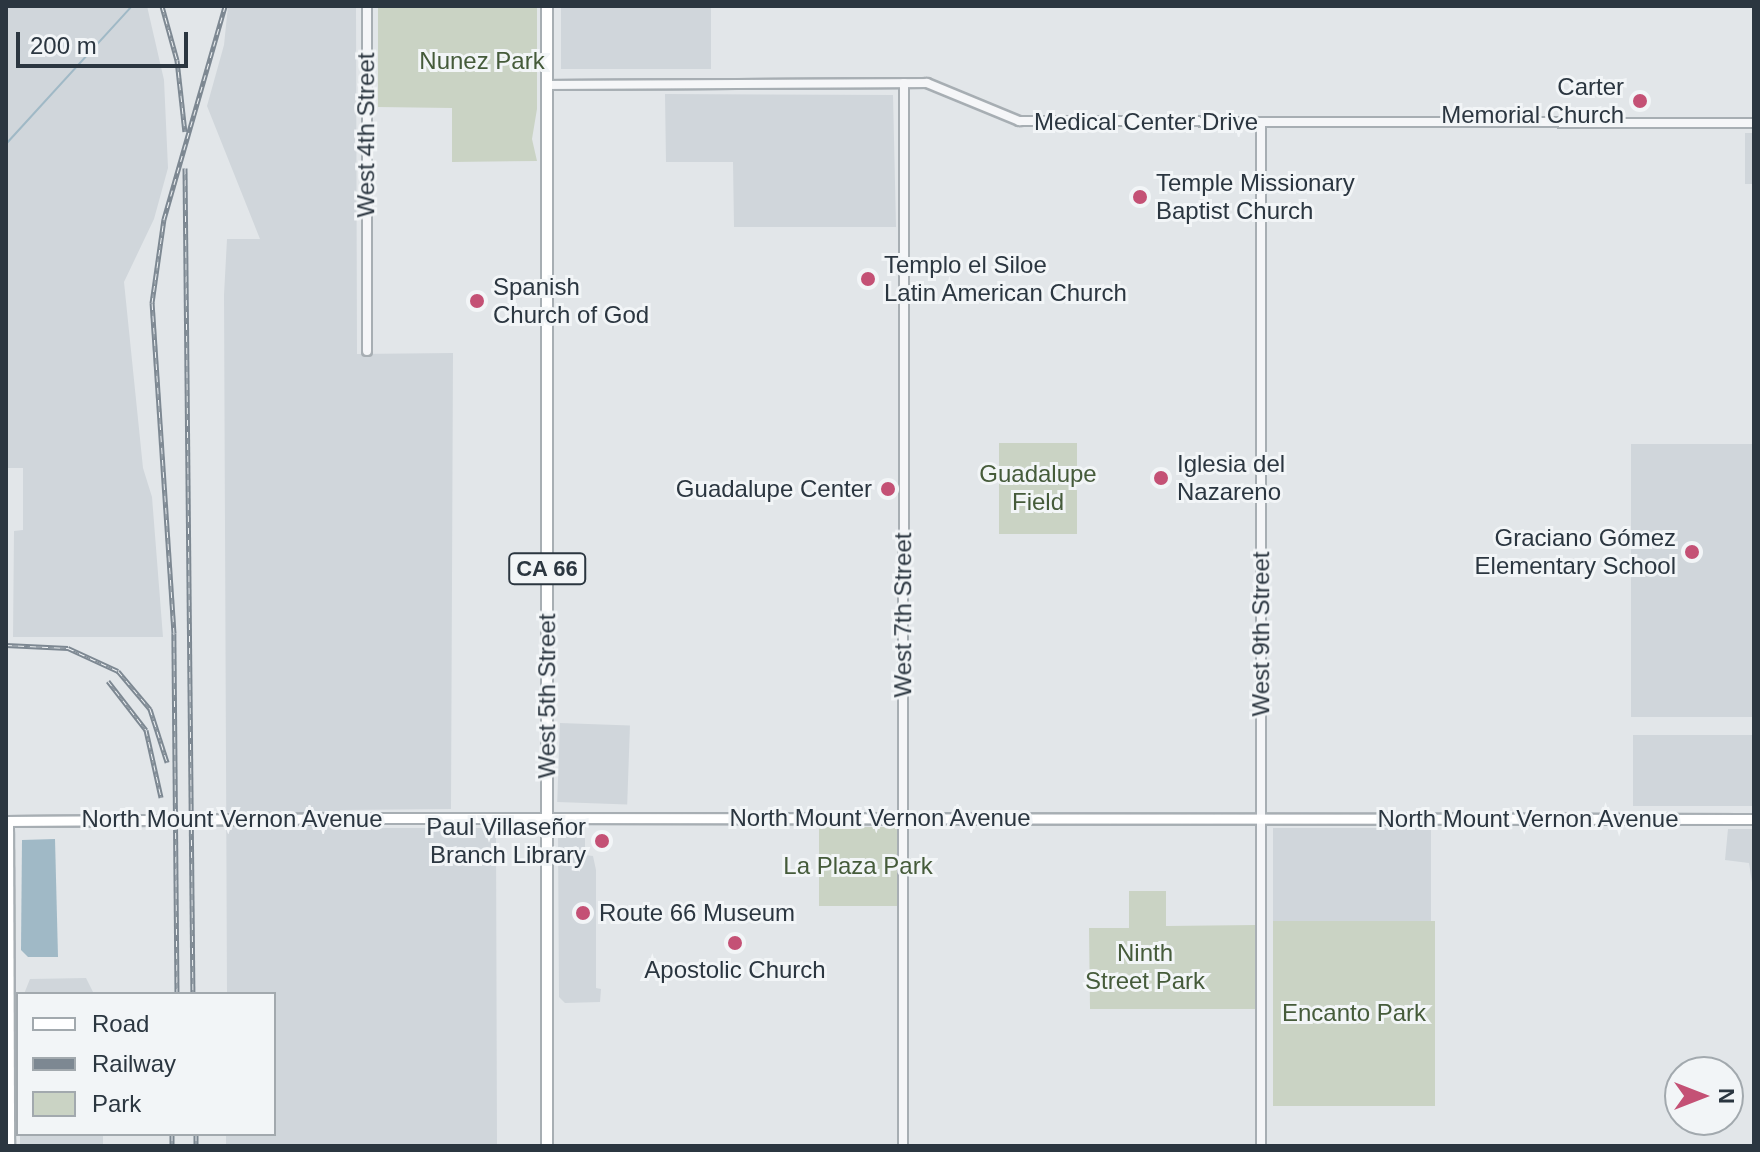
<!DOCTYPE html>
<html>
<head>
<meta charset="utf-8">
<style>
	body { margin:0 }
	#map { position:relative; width:1760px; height:1152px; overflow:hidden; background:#e2e6e9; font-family:Arial,sans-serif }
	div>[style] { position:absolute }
	.built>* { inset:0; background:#d0d6db; transform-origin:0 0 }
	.green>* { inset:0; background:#cad3c4; transform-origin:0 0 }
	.water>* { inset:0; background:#a0b9c6 }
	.stream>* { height:2px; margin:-1px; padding:0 1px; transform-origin:1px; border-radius:1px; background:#a0b9c6 }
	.roads { filter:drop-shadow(2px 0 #a7aeb3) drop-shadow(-2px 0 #a7aeb3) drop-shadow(0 2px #a7aeb3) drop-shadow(0 -2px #a7aeb3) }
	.tertiary>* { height:8px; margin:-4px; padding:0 4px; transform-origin:4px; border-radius:4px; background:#f5f6f8 }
	.secondary>* { height:9px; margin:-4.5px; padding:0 4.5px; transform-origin:4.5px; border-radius:4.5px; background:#fff }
	.primary>* { height:10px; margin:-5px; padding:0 5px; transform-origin:5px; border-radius:5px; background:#fff }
	.rail>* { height:5px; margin-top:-2.5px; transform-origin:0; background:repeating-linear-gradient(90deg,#f2f5f7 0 6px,#7d8892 0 12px); box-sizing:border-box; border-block:2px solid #7d8892 }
	.bridges { filter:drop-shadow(2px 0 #a7aeb3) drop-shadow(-2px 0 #a7aeb3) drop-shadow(0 2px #a7aeb3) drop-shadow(0 -2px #a7aeb3) }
	.secondary-bridge>* { height:9px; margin:-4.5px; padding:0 4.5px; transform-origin:4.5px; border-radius:4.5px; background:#fff }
	.dots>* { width:22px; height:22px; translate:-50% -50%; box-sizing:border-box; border:4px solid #f2f5f7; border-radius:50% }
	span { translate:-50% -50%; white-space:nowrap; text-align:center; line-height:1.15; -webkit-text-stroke:6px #f2f5f7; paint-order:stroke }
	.shield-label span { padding:2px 6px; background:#f2f5f7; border:2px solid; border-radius:6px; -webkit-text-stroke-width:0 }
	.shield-label { font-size:22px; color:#2b3640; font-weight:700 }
	.park-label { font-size:24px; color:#455b3a }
	.poi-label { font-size:24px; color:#2b3640 }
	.right { translate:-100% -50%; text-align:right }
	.left { translate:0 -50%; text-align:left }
	.street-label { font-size:24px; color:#2b3640 }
	.frame { position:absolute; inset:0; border:8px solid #2b3640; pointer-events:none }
	.legend { position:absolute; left:16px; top:992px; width:260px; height:144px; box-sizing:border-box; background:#f2f5f7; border:2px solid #a2a9ae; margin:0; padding:10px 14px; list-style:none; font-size:24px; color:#2b3640 }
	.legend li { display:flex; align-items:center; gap:16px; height:40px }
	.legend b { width:40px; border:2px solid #a2a9ae }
	.north { position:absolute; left:1664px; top:1056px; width:80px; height:80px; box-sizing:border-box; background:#f2f5f7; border:2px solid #a2a9ae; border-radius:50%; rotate:90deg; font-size:22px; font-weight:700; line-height:32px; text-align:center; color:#2b3640 }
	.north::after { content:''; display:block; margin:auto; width:28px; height:36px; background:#c45175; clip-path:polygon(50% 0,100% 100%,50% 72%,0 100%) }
	.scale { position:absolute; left:16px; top:32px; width:172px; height:36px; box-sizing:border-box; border:4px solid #2b3640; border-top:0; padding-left:10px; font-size:24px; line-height:28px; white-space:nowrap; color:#2b3640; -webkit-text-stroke:6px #f2f5f7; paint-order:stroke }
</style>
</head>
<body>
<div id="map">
	<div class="built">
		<div style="clip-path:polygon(6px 6px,147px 6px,164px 80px,168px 168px,154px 219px,124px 282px,143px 468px,152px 497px,163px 637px,13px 637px,14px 531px,23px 530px,23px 468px,6px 468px)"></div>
		<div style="clip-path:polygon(228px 6px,356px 6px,357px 354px,453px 353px,451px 809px,340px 810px,340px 828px,496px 828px,497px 1146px,226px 1146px,226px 1134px,274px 1134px,274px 994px,227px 994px,224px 295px,227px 239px,260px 239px,207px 106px,224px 45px)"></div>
		<div style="left:561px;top:6px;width:150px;height:63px"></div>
		<div style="clip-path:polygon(665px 94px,893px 95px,896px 227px,734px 227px,733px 162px,666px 162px)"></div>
		<div style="left:1745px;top:133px;width:9px;height:51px"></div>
		<div style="left:1631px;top:444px;width:123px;height:273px"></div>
		<div style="left:560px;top:723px;width:70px;height:79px;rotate:2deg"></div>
		<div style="left:1633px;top:735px;width:121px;height:71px"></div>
		<div style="left:1273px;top:828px;width:158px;height:93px"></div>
		<div style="clip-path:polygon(564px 829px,585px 829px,585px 855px,593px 856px,596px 870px,596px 988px,601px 989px,600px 1002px,565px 1003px,559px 997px,558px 834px)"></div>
		<div style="clip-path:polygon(1728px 829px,1754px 829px,1754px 895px,1749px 863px,1725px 860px)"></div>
		<div style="clip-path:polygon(86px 978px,94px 994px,24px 994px,30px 979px)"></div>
		<div style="left:20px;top:1134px;width:83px;height:12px"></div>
	</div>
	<div class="green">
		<div style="clip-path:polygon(378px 6px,537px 6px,537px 109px,532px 139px,537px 161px,452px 162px,452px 108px,378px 107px)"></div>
		<div style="left:999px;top:443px;width:78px;height:91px"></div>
		<div style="left:819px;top:827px;width:78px;height:79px"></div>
		<div style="clip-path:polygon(1129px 891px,1166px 891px,1166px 926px,1256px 925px,1256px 1009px,1090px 1009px,1089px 928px,1129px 928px)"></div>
		<div style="left:1273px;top:921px;width:162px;height:185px"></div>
	</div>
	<div class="water">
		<div style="clip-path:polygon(55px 839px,58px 957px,28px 957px,21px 950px,22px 840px)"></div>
	</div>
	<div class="stream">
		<div style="left:6px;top:144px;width:187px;rotate:-47.6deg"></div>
	</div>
	<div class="roads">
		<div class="tertiary">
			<div style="left:367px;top:6px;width:345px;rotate:90deg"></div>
			<div style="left:547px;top:85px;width:380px;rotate:-0.3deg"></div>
			<div style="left:927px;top:83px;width:100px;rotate:22.4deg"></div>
			<div style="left:1019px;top:121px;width:735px;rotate:0.16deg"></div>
			<div style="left:903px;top:1146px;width:1063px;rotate:-89.95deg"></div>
			<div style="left:1261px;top:1146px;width:1024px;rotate:-90deg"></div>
		</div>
		<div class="secondary">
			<div style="left:372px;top:818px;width:1382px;rotate:0.04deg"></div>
			<div style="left:6px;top:821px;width:146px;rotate:-0.4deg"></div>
			<div style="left:8px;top:821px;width:325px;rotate:89.8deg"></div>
		</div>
		<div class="primary">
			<div style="left:547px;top:1146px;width:1140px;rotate:-90deg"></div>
		</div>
	</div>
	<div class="rail">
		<div style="left:162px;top:6px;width:56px;rotate:74.5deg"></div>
		<div style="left:177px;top:60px;width:72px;rotate:83.7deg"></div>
		<div style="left:185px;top:168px;width:826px;rotate:89.45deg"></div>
		<div style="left:6px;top:645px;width:62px;rotate:2.8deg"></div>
		<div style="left:68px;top:648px;width:55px;rotate:24.7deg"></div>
		<div style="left:118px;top:671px;width:50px;rotate:49.9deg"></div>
		<div style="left:150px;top:709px;width:56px;rotate:72.2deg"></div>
		<div style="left:108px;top:681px;width:62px;rotate:52.2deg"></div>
		<div style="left:146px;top:730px;width:69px;rotate:77.4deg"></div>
		<div style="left:177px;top:994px;width:361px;rotate:-90.5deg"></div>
		<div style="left:174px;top:633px;width:331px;rotate:-93.8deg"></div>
		<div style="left:152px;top:303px;width:85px;rotate:-81.9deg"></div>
		<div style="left:164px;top:219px;width:222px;rotate:-74deg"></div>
		<div style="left:172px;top:1134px;width:12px;rotate:90deg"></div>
		<div style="left:196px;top:1134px;width:12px;rotate:90deg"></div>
	</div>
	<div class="bridges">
		<div class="secondary-bridge">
			<div style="left:152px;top:820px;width:220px;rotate:-0.5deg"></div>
		</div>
	</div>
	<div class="dots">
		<div style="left:1640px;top:101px;background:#c45175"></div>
		<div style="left:1140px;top:197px;background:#c45175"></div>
		<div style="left:868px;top:279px;background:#c45175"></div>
		<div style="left:477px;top:301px;background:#c45175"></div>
		<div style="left:1161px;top:478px;background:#c45175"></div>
		<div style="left:888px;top:489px;background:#c45175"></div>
		<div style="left:1692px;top:552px;background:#c45175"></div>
		<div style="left:602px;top:841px;background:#c45175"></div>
		<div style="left:583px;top:913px;background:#c45175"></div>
		<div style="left:735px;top:943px;background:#c45175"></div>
	</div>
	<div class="shield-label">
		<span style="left:547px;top:569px">CA 66</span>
	</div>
	<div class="park-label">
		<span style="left:482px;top:61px">Nunez Park</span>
		<span style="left:1038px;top:488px">Guadalupe<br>Field</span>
		<span style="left:858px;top:866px">La Plaza Park</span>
		<span style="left:1145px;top:967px">Ninth<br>Street Park</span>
		<span style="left:1354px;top:1013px">Encanto Park</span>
	</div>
	<div class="poi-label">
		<span class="right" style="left:1624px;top:101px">Carter<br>Memorial Church</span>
		<span class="left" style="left:1156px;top:197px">Temple Missionary<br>Baptist Church</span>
		<span class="left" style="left:884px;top:279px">Templo el Siloe<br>Latin American Church</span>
		<span class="left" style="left:493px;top:301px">Spanish<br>Church of God</span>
		<span class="left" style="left:1177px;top:478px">Iglesia del<br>Nazareno</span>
		<span class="right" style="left:872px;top:489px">Guadalupe Center</span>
		<span class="right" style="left:1676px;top:552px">Graciano Gómez<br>Elementary School</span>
		<span class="right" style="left:586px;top:841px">Paul Villaseñor<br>Branch Library</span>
		<span class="left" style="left:599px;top:913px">Route 66 Museum</span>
		<span style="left:735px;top:970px">Apostolic Church</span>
	</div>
	<div class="street-label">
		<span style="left:1146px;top:122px">Medical Center Drive</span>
		<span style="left:366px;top:135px;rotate:-90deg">West 4th Street</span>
		<span style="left:903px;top:615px;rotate:-90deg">West 7th Street</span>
		<span style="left:1261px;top:634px;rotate:-90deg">West 9th Street</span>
		<span style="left:547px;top:696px;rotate:-90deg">West 5th Street</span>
		<span style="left:880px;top:818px">North Mount Vernon Avenue</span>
		<span style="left:232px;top:819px">North Mount Vernon Avenue</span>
		<span style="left:1528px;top:819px">North Mount Vernon Avenue</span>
	</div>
	<div class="frame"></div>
	<ul class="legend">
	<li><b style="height:10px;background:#fff"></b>Road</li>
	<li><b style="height:10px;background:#7d8892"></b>Railway</li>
	<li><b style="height:22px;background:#cad3c4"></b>Park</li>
	</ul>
	<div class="north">N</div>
	<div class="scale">200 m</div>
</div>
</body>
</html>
